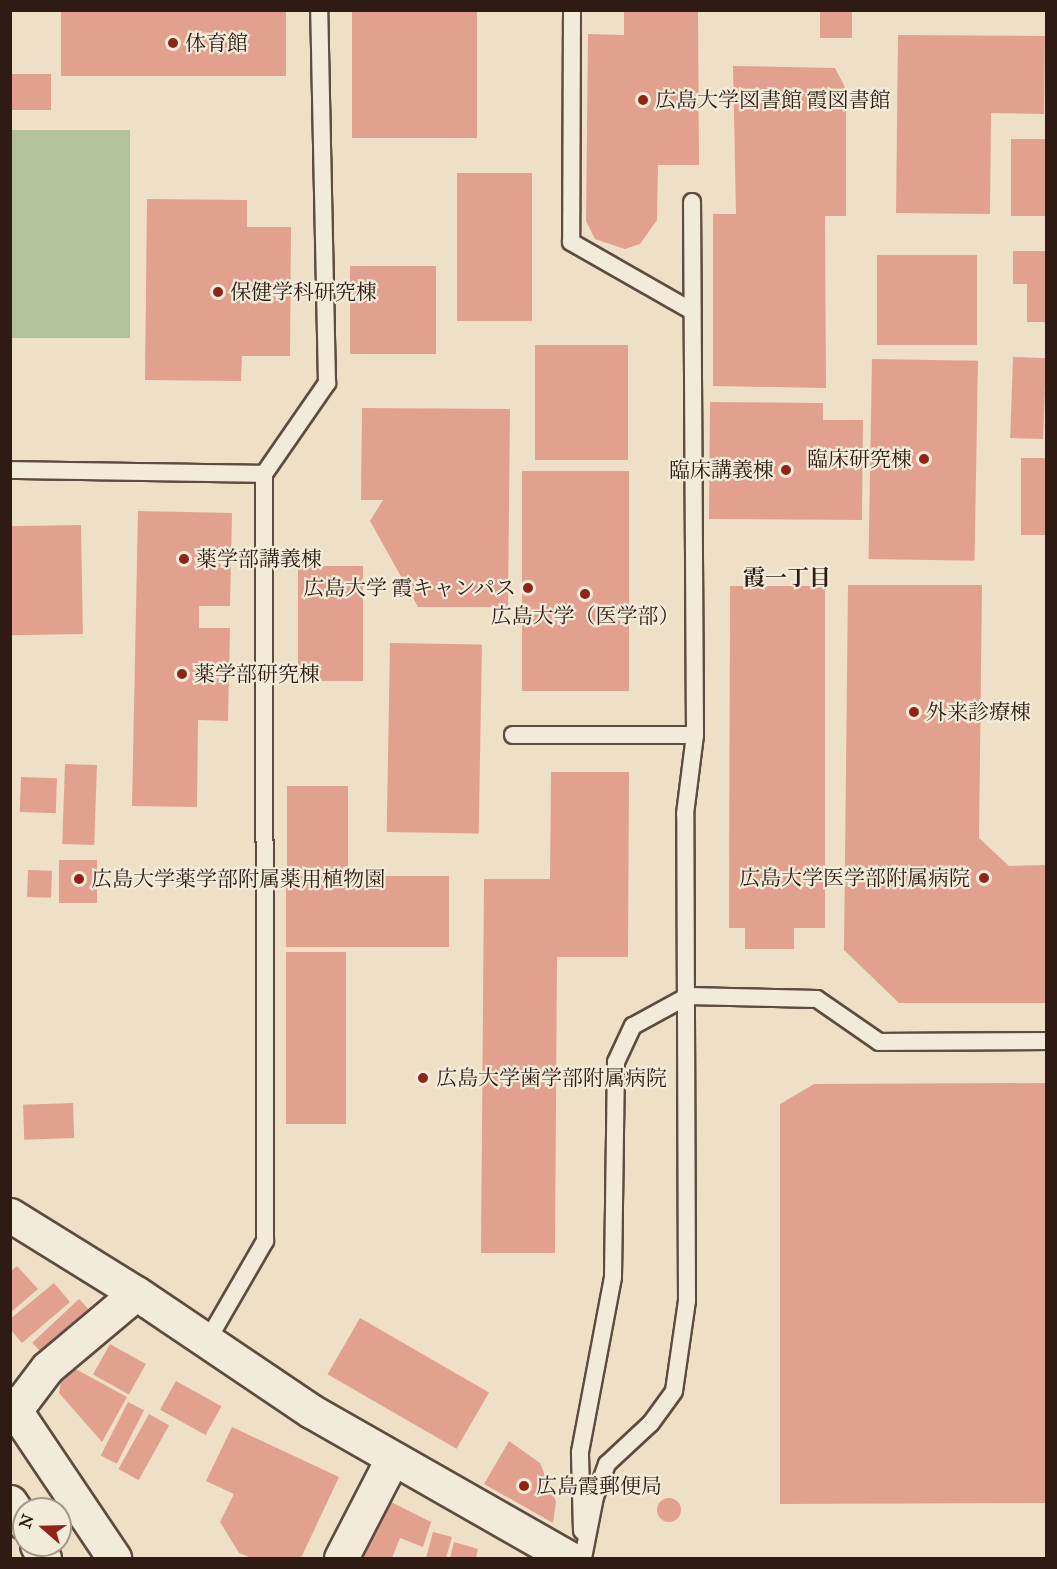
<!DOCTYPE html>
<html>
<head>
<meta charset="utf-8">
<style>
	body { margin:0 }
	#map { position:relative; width:1057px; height:1569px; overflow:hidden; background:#ede0c6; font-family:"IM FELL Great Primer","Noto Serif JP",serif }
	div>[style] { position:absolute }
	.green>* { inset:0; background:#b3c399; transform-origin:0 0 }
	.building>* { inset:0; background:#e2a18e; transform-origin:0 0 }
	.round { border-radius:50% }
	.roads { filter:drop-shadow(2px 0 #5e4c40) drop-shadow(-2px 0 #5e4c40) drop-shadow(0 2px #5e4c40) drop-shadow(0 -2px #5e4c40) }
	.service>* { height:16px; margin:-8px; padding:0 8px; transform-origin:8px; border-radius:8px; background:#f3ebda }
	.minor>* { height:33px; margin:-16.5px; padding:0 16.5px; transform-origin:16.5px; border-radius:16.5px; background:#f3ebda }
	.tertiary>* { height:33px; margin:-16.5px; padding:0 16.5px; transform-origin:16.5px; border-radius:16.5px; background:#f3ebda }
	.dots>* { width:16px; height:16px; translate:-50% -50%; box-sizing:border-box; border:3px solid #f3ebda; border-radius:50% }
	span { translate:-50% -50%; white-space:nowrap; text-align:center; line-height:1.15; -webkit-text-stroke:4.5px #f3ebda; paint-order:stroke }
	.poi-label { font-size:21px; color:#2e1b13 }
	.left { translate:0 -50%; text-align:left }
	.right { translate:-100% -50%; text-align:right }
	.neighbourhood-label { font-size:22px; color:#2e1b13; font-weight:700 }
	.frame { position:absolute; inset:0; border:12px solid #2e1b13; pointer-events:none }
	.north { position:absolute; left:12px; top:1497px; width:60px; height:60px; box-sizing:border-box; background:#f3ebda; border:2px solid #a4988a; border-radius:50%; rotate:290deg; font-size:16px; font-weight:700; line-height:24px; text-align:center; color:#2e1b13 }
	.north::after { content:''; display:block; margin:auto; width:21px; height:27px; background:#8f2418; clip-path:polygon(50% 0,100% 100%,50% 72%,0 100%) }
</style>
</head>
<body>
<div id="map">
	<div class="green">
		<div style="left:130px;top:130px;width:208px;height:119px;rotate:90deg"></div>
	</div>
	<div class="building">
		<div style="left:61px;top:10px;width:225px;height:66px"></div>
		<div style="left:352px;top:10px;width:125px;height:128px"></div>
		<div style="clip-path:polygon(624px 10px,698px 10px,699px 165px,658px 165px,657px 220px,640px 244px,625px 249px,595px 239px,586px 221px,588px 34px,624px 35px)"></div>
		<div style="left:820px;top:10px;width:32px;height:28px"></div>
		<div style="clip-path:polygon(898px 35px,1045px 36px,1044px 114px,991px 113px,990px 214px,896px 213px)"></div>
		<div style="clip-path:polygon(733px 66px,835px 68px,846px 89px,846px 216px,825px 216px,826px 388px,713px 386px,713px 214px,736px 214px)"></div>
		<div style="left:51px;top:74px;width:36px;height:41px;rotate:90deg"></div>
		<div style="left:1011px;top:139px;width:34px;height:77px"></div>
		<div style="left:532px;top:173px;width:148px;height:75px;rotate:90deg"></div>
		<div style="clip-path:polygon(147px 199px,247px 200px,247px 227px,291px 227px,290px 356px,242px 356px,241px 381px,145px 380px)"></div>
		<div style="clip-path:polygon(1013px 251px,1046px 251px,1046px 322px,1027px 322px,1027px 284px,1013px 284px)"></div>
		<div style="left:877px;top:255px;width:100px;height:90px"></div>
		<div style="left:350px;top:266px;width:86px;height:88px"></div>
		<div style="left:628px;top:345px;width:115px;height:93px;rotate:90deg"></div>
		<div style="left:1013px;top:357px;width:33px;height:81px;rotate:2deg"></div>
		<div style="left:872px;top:359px;width:106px;height:200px;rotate:1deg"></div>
		<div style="clip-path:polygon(710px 402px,823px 403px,823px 420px,863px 420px,862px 520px,709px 519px)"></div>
		<div style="clip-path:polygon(362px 408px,510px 409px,508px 607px,418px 607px,370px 521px,383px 500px,361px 500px)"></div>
		<div style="left:1021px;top:458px;width:25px;height:77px"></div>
		<div style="left:522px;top:471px;width:107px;height:220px"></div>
		<div style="clip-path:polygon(138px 511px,232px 513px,230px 606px,199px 606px,199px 628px,230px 628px,228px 721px,198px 720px,197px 807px,132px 806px)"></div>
		<div style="left:81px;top:525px;width:109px;height:71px;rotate:89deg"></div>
		<div style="left:298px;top:566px;width:65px;height:115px"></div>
		<div style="clip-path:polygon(848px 585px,982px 585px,979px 838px,1009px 866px,1046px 865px,1046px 1003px,899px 1003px,844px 950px)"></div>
		<div style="clip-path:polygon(730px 586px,825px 586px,825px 928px,794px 928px,794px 949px,745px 949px,745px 928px,729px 928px)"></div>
		<div style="left:390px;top:643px;width:92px;height:189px;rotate:1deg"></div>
		<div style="left:65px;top:764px;width:32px;height:80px;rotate:2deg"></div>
		<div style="clip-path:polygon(551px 772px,629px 772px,628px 957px,557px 957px,555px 1253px,481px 1253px,484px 879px,550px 879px)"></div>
		<div style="left:21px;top:777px;width:36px;height:35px;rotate:2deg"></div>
		<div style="left:287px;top:786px;width:61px;height:86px"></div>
		<div style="left:59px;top:860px;width:38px;height:43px"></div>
		<div style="left:28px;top:870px;width:24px;height:27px;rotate:2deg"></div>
		<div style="left:286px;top:876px;width:163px;height:71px"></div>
		<div style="left:286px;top:952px;width:60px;height:172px"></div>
		<div style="clip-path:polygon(1046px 1083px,1046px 1503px,780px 1504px,780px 1104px,814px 1084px)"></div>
		<div style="left:73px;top:1103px;width:35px;height:50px;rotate:88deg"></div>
		<div style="clip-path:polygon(17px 1266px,38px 1289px,10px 1313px,10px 1272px)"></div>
		<div style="clip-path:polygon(54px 1283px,70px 1302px,22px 1343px,10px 1329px,10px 1319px)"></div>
		<div style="left:79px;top:1299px;width:16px;height:64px;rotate:47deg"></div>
		<div style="left:360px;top:1318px;width:149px;height:65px;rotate:30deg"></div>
		<div style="left:110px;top:1344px;width:41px;height:35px;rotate:29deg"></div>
		<div style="clip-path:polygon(72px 1367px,127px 1397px,102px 1442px,59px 1393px,62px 1374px)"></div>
		<div style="left:176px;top:1381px;width:52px;height:33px;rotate:29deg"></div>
		<div style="left:128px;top:1402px;width:18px;height:60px;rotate:27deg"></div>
		<div style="left:149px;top:1414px;width:23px;height:63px;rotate:29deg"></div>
		<div style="clip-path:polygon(232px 1427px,339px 1477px,301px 1558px,252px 1558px,239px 1553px,220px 1522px,234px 1494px,206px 1481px)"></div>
		<div style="clip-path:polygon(509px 1441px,540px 1463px,556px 1502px,553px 1523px,484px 1484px)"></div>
		<div class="round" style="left:657px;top:1498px;width:24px;height:24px"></div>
		<div style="clip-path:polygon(393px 1503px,431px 1522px,423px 1547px,400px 1538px,392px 1558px,349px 1558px,376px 1507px)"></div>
		<div style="clip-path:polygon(433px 1532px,452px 1537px,446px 1558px,426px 1558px)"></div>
		<div style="clip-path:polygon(454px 1542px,478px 1549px,476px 1558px,450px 1558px)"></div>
	</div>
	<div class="roads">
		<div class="service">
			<div style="left:572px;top:10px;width:232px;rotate:90.2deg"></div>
			<div style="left:571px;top:242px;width:139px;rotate:29.7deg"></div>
			<div style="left:10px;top:470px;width:254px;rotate:0.9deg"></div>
			<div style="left:513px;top:735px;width:182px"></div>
			<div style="left:206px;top:1343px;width:118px;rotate:-60deg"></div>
			<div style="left:265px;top:1241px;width:767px;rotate:-90.07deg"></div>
			<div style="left:264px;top:474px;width:111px;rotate:-55.3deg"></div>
			<div style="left:327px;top:383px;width:373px;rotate:-91.2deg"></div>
			<div style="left:582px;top:1531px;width:79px;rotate:-91.5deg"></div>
			<div style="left:580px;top:1452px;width:178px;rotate:-79.3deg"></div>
			<div style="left:613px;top:1277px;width:215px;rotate:-89.2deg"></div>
			<div style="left:616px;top:1062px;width:40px;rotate:-65deg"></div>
			<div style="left:633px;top:1026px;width:63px;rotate:-28.6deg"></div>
			<div style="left:688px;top:996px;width:129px;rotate:1.3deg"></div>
			<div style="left:817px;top:999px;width:75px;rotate:34.7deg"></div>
			<div style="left:879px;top:1042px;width:167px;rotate:-0.3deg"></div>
			<div style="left:583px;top:1558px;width:62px;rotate:-78.9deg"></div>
			<div style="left:595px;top:1497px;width:35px;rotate:-70deg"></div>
			<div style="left:607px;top:1464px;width:60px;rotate:-43deg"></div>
			<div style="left:651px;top:1423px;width:39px;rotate:-54deg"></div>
			<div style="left:674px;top:1391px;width:91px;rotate:-81.8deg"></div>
			<div style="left:687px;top:1301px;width:487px;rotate:-90.2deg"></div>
			<div style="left:685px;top:814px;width:80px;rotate:-82.8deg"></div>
			<div style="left:695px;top:735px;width:533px;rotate:-90.32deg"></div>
		</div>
		<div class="minor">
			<div style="left:10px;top:1417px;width:61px;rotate:-52.9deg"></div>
			<div style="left:47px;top:1368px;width:116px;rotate:-40.1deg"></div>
			<div style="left:341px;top:1558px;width:111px;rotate:-62.7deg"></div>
		</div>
		<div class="tertiary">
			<div style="left:10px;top:1215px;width:148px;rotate:31.8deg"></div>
			<div style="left:136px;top:1293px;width:211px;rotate:34deg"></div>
			<div style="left:311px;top:1411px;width:297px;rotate:29.7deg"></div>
			<div style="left:10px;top:1403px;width:187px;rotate:56.1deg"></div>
			<div style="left:10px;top:1502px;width:25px;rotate:56deg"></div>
			<div style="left:37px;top:1545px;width:15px;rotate:62deg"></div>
		</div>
	</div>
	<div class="dots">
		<div style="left:173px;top:43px;background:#8f2418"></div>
		<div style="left:643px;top:100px;background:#8f2418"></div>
		<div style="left:218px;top:292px;background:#8f2418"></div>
		<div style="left:924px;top:459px;background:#8f2418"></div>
		<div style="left:786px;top:470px;background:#8f2418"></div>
		<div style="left:184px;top:559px;background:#8f2418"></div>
		<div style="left:528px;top:588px;background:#8f2418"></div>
		<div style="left:585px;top:594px;background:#8f2418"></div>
		<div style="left:182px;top:674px;background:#8f2418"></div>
		<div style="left:914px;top:712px;background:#8f2418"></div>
		<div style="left:984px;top:878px;background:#8f2418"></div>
		<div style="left:79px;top:879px;background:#8f2418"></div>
		<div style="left:423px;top:1078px;background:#8f2418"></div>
		<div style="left:524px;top:1486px;background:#8f2418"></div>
	</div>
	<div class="poi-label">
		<span class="left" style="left:185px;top:43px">体育館</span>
		<span class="left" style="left:655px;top:100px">広島大学図書館 霞図書館</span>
		<span class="left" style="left:230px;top:292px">保健学科研究棟</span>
		<span class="right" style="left:912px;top:459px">臨床研究棟</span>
		<span class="right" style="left:774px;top:470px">臨床講義棟</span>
		<span class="left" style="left:196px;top:559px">薬学部講義棟</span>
		<span class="right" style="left:516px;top:588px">広島大学 霞キャンパス</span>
		<span style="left:585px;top:616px">広島大学（医学部）</span>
		<span class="left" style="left:194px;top:674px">薬学部研究棟</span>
		<span class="left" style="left:926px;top:712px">外来診療棟</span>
		<span class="right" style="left:970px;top:878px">広島大学医学部附属病院</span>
		<span class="left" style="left:91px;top:879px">広島大学薬学部附属薬用植物園</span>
		<span class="left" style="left:436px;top:1078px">広島大学歯学部附属病院</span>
		<span class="left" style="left:536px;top:1486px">広島霞郵便局</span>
	</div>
	<div class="neighbourhood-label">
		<span style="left:787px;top:578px">霞一丁目</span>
	</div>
	<div class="frame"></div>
	<div class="north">N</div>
</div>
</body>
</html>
